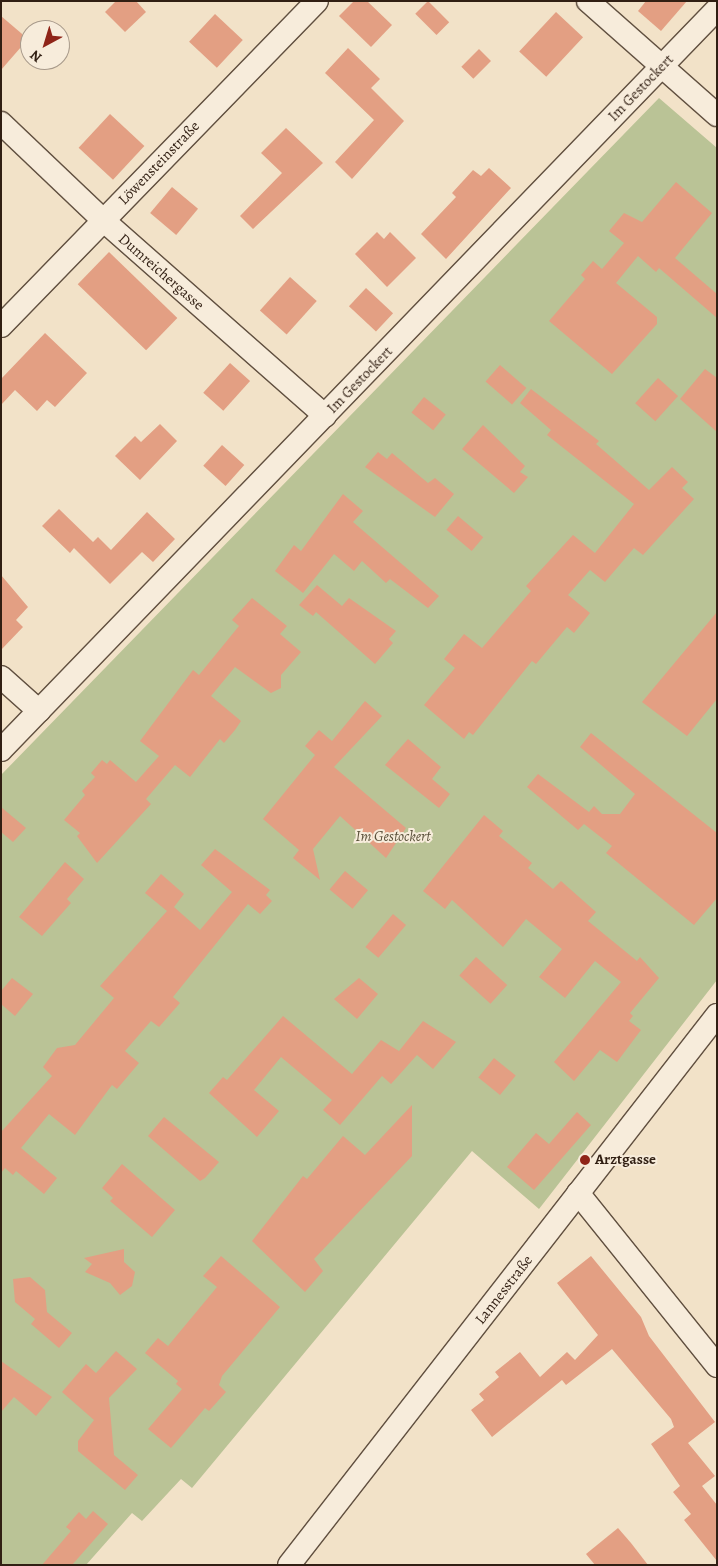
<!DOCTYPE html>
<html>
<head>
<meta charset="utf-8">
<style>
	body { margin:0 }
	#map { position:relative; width:718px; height:1566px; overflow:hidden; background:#f2e2c8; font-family:Alegreya,serif }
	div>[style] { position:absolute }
	.green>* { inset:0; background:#bac396 }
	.building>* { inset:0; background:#e39f83; transform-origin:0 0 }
	.roads { filter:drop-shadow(1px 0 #615040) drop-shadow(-1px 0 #615040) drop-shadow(0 1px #615040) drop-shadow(0 -1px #615040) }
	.street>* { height:22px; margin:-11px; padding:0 11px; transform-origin:11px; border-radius:11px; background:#f7ecdb }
	.dots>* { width:14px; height:14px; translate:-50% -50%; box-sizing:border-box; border:2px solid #f7ecdb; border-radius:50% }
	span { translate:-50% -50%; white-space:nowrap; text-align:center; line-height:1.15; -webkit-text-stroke:4px #f7ecdb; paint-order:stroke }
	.street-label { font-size:15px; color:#311f13 }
	.park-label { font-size:15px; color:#5a503a; font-style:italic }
	.poi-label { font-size:15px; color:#311f13; font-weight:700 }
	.left { translate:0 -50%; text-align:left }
	.frame { position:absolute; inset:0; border:2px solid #311f13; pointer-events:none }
	.north { position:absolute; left:20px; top:20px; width:50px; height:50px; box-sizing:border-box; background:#f7ecdb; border:1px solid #a89a8b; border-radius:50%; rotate:219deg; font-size:14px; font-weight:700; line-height:20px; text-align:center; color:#311f13 }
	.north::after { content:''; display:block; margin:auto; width:18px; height:22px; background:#8f2418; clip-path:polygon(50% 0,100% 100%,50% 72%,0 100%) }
</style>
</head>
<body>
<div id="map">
	<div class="green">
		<div style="clip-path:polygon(659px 98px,717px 148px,717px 980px,539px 1209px,472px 1151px,192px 1488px,181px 1479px,142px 1521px,132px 1513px,86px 1565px,1px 1565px,1px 775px)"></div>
	</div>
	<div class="building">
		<div style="clip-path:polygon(116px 1px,136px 1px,146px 12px,125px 32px,105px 12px)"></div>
		<div style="clip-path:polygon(354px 1px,367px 1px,392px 25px,371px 47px,339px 16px)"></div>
		<div style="left:428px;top:1px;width:30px;height:18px;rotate:45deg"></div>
		<div style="clip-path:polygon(646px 1px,687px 1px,661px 31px,638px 11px)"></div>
		<div style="left:556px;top:12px;width:37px;height:54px;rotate:43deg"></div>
		<div style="left:215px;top:14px;width:38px;height:38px;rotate:43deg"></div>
		<div style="clip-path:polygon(1px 16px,28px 39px,1px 70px)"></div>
		<div style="clip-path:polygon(348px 48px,380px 79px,371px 88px,404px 121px,352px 179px,335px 162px,374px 120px,325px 73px)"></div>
		<div style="left:479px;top:49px;width:17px;height:25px;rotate:45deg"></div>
		<div style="left:110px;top:114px;width:47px;height:46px;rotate:43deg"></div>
		<div style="clip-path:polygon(286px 128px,323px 163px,253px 229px,240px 216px,282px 173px,261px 153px)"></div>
		<div style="clip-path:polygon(489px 168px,511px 188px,446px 259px,421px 234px,456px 197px,452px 193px,473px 170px,481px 176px)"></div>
		<div style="clip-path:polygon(676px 182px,712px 213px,675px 258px,717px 294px,717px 318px,659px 268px,656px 272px,638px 256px,616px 283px,657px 317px,657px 324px,612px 374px,549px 321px,585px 279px,581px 275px,593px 261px,602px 269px,624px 243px,609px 231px,624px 213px,642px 222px)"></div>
		<div style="left:172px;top:187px;width:34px;height:34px;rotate:40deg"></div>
		<div style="clip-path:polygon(377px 232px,384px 239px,390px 232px,416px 258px,387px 287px,355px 254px)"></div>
		<div style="left:109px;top:252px;width:95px;height:45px;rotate:44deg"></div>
		<div style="left:290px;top:277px;width:36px;height:45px;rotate:42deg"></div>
		<div style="left:366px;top:288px;width:37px;height:25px;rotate:43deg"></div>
		<div style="clip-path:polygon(45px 333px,87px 373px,55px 407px,47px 400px,37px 411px,15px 390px,1px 405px,1px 379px)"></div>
		<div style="left:230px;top:363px;width:27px;height:40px;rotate:42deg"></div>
		<div style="left:500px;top:365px;width:35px;height:22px;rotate:41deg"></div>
		<div style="clip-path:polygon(705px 369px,717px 378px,717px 432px,680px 399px)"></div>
		<div style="left:658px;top:378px;width:27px;height:34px;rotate:42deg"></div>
		<div style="clip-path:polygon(531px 389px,599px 441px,596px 444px,649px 490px,672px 467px,688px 482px,682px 488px,694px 499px,643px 555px,634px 548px,605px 582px,590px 570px,568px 595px,590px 613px,574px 633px,567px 627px,536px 664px,532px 661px,473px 735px,469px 732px,464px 739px,424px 705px,455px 668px,444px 659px,464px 634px,482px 648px,531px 591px,526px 586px,573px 535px,595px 553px,634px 504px,547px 435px,551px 430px,520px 403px)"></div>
		<div style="left:424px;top:397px;width:28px;height:20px;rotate:39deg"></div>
		<div style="clip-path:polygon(160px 424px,177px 441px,140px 480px,115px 456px,135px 436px,141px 442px)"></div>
		<div style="clip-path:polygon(483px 425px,525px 466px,520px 472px,528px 477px,514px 493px,462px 449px)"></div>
		<div style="left:222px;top:445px;width:30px;height:28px;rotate:42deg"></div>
		<div style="clip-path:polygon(378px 452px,387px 459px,392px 453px,428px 483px,435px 478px,454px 494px,435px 517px,365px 467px)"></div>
		<div style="clip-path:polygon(343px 494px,363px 511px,353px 522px,439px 596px,428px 608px,390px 579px,386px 583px,362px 561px,354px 571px,334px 554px,303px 593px,275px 571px,294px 545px,301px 551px)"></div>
		<div style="clip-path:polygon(59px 509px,93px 542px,98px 537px,111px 550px,147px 512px,175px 539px,153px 562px,142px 552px,110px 584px,74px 548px,70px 553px,42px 526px)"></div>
		<div style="left:458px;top:516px;width:33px;height:18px;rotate:40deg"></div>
		<div style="clip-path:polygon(1px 575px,28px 607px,16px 620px,23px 627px,1px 650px)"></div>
		<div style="clip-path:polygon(317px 585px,342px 606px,349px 598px,396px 631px,389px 639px,393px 643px,375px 664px,316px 612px,313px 616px,299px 605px)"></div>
		<div style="clip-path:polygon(252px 598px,287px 626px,280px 634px,301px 652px,281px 675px,281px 688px,271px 693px,235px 667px,211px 696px,241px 721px,235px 730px,224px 743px,220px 739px,190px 777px,175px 765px,146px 799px,151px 804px,97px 863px,77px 836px,80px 833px,64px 820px,85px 795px,82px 791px,95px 777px,91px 773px,102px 760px,107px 764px,110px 760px,136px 782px,159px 756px,140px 741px,193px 670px,199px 675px,239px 626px,232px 620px)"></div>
		<div style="clip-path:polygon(717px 612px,717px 699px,687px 736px,642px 702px)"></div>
		<div style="clip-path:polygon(365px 701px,382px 716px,334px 767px,406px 828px,386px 858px,340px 816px,313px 849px,320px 880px,293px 858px,299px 850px,263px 819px,315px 755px,305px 746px,319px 730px,332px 741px)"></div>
		<div style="clip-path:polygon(591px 733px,717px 833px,717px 898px,694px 925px,606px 853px,612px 846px,584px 824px,578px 830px,527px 787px,538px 774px,589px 812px,594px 806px,602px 814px,620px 814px,635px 794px,580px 747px)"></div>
		<div style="clip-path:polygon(408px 739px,441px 767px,432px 779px,450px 794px,439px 808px,385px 765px)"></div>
		<div style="clip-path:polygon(1px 807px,26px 828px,13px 842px,1px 832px)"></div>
		<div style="clip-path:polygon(484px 815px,503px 831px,499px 836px,532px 863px,528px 868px,553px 889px,561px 881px,596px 912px,588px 921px,637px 961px,640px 957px,659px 978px,630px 1013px,633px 1016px,629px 1021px,641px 1030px,617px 1062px,600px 1050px,574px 1081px,554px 1062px,621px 982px,595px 961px,565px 998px,539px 977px,562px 949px,526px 919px,503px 947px,452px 900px,445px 909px,423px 891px)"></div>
		<div style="clip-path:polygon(215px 849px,270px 890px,266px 895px,272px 901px,260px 914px,248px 904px,173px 997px,180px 1003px,159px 1027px,151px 1021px,125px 1051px,139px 1063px,117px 1089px,112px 1085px,75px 1135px,49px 1114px,21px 1148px,57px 1178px,44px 1194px,16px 1171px,13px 1175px,5px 1168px,1px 1173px,1px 1132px,52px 1076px,43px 1067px,57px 1048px,75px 1045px,114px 998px,100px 986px,167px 911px,145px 893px,161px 874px,184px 894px,174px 907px,200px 930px,232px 892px,201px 865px)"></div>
		<div style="clip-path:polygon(65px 862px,84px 879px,67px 899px,71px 903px,42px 936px,19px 917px)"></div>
		<div style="left:345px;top:871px;width:30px;height:24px;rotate:40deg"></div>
		<div style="left:393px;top:914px;width:17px;height:43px;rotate:40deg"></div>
		<div style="left:476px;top:957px;width:42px;height:25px;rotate:42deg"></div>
		<div style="clip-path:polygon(12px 978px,33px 994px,15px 1016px,1px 1004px,1px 991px)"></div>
		<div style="clip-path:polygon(359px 978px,378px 994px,357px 1019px,334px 999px)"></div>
		<div style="clip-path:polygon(283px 1016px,352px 1074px,381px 1040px,399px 1051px,423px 1021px,456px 1042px,433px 1069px,417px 1055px,391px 1084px,382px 1076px,340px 1125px,323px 1110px,332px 1100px,281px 1057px,254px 1090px,279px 1111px,257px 1137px,209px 1093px,223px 1077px,227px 1080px)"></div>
		<div style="left:494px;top:1058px;width:28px;height:25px;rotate:39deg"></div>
		<div style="clip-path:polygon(412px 1105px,412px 1156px,314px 1259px,323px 1271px,305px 1292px,252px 1241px,303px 1176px,307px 1179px,343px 1136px,365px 1155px)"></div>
		<div style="clip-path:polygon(577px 1112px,591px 1125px,534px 1190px,507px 1167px,536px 1133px,549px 1144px)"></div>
		<div style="clip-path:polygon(164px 1117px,219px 1162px,205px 1178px,200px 1181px,148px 1136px)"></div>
		<div style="clip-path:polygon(122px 1164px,175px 1210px,152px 1237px,110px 1201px,113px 1198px,102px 1188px)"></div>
		<div style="clip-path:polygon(124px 1249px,124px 1262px,135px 1272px,132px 1286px,120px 1295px,110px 1283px,85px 1272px,92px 1264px,84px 1258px)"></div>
		<div style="clip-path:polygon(221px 1256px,280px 1307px,222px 1376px,219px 1385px,226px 1392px,209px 1411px,205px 1408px,171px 1448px,148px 1429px,182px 1389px,176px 1384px,178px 1381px,145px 1353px,158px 1338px,168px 1346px,217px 1287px,203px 1276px)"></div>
		<div style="clip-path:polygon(591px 1256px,641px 1317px,649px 1336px,715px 1422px,688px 1443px,715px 1476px,702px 1486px,717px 1505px,717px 1561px,684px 1520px,691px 1514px,673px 1492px,680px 1486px,651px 1444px,674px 1427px,671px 1419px,612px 1349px,566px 1385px,562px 1380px,492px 1437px,471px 1410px,484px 1400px,479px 1394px,499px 1377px,495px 1372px,520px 1352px,540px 1377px,567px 1352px,575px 1360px,598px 1335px,557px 1283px)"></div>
		<div style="clip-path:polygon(30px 1277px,45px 1290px,47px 1312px,72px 1333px,59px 1348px,31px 1324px,35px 1319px,15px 1302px,13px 1279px)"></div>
		<div style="clip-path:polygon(116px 1351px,137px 1369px,109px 1398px,114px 1455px,138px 1475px,125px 1490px,78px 1451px,78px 1441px,94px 1420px,62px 1392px,86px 1364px,96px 1373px)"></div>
		<div style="clip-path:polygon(1px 1361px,52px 1397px,36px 1416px,14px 1397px,1px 1412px)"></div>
		<div style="clip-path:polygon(93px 1511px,108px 1524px,72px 1565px,42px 1565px,71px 1531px,66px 1527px,79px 1512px,86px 1519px)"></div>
		<div style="clip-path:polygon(618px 1528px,631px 1543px,648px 1565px,595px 1565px,586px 1554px)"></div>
	</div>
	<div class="roads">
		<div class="street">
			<div style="left:588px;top:1px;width:172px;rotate:41.5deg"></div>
			<div style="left:1px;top:123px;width:141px;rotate:43.6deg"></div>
			<div style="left:103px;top:220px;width:296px;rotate:41.4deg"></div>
			<div style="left:1px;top:326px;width:453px;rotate:-45.8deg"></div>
			<div style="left:1px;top:677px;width:51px;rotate:41.8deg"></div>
			<div style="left:1px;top:750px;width:1030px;rotate:-45.98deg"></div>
			<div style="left:578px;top:1193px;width:222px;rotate:51.2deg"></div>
			<div style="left:289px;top:1565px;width:697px;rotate:-52.11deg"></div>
		</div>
	</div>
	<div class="dots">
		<div style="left:585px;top:1160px;background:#8f2418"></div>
	</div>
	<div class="street-label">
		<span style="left:641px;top:88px;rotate:-46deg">Im Gestockert</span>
		<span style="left:159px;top:163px;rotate:-46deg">Löwensteinstraße</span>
		<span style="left:161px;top:272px;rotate:41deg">Dumreichergasse</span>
		<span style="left:360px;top:380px;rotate:-46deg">Im Gestockert</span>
		<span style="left:504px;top:1290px;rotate:-52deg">Lannesstraße</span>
	</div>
	<div class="park-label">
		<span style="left:393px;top:837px">Im Gestockert</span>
	</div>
	<div class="poi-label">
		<span class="left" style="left:595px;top:1160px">Arztgasse</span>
	</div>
	<div class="frame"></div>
	<div class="north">N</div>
</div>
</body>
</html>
